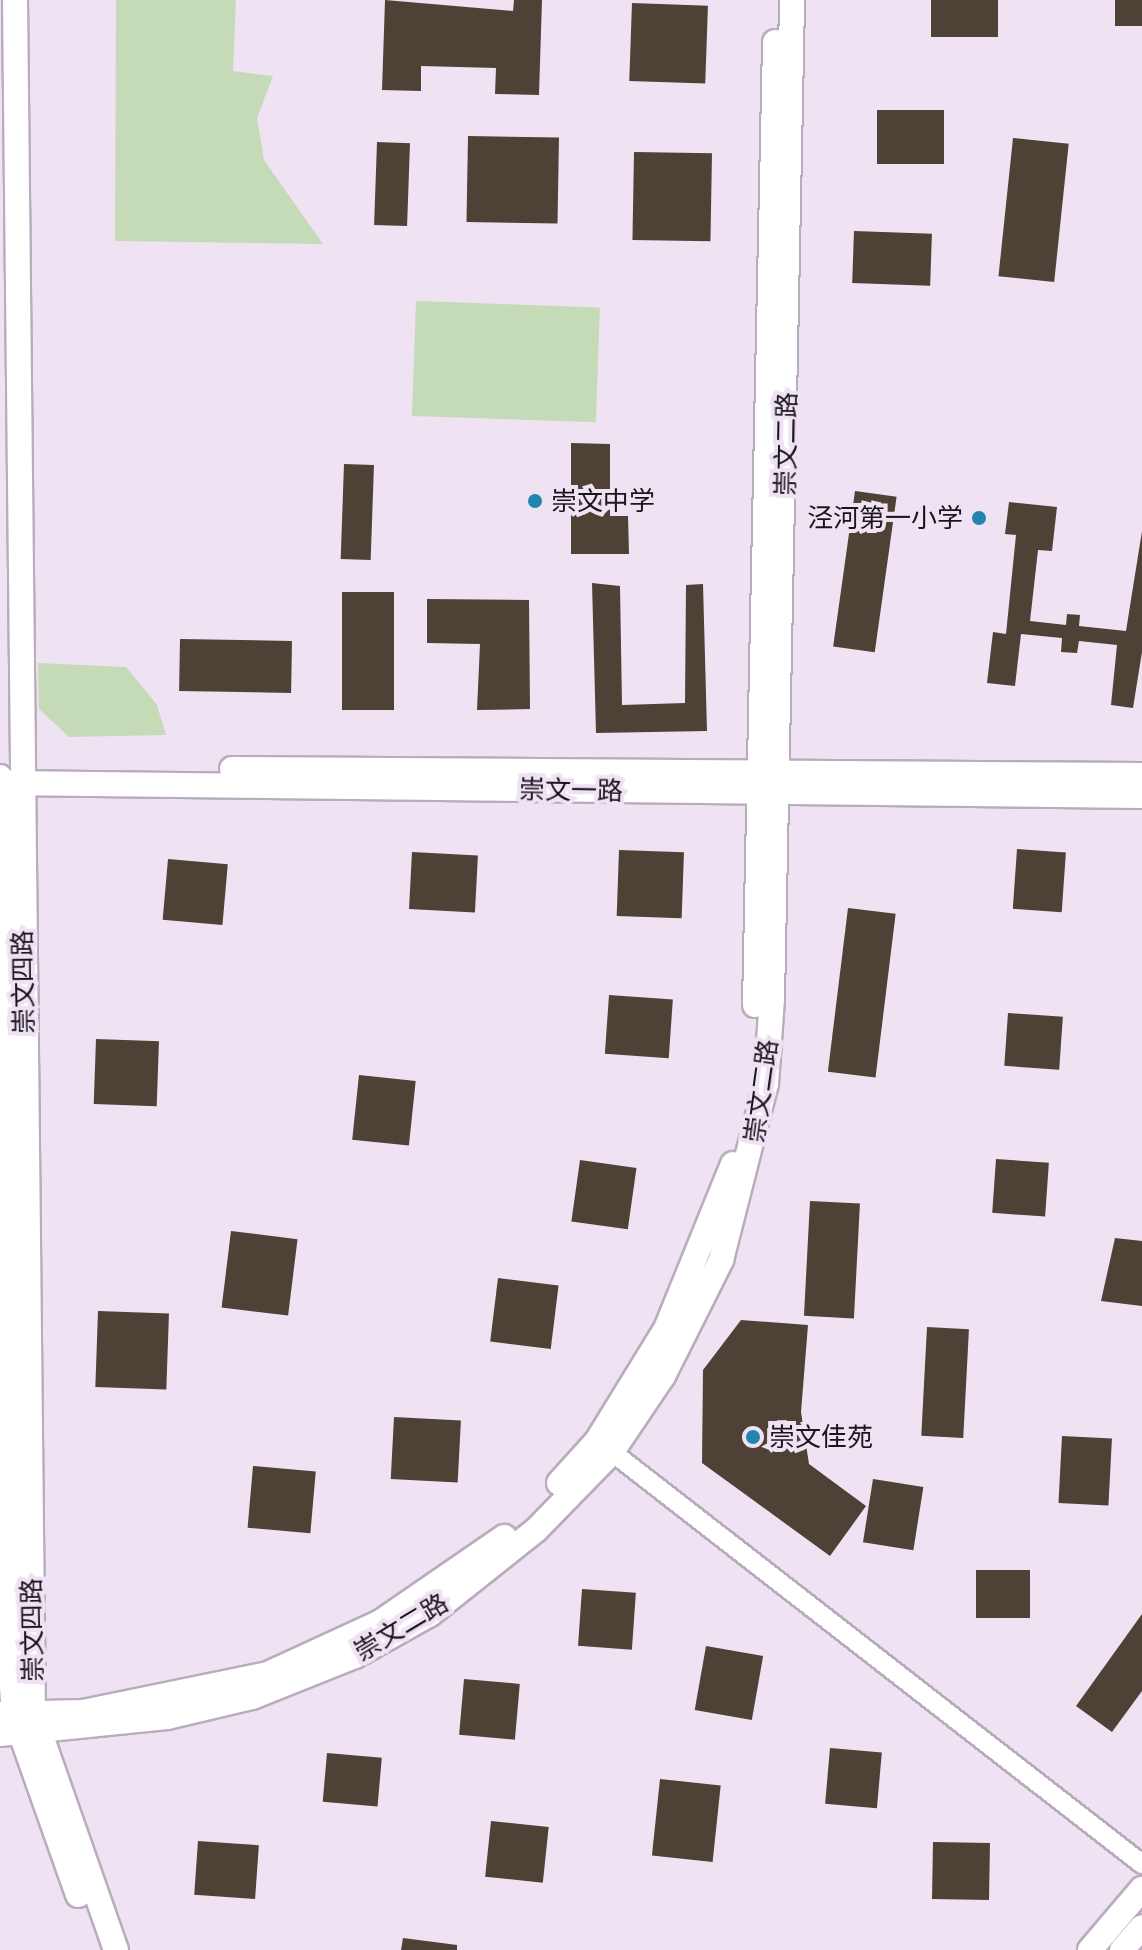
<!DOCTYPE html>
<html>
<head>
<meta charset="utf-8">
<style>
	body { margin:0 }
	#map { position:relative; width:1142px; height:1950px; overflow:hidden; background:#efe2f3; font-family:"Noto Sans","Noto Sans SC",sans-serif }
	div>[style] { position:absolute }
	.green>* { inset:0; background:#c5dbb7; transform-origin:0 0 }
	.building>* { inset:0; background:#4e4135; transform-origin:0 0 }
	.roads { filter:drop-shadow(2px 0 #b9adbd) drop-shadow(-2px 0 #b9adbd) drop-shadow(0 2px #b9adbd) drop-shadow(0 -2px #b9adbd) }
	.minor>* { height:18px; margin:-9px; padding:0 9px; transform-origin:9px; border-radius:9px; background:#fff }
	.tertiary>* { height:24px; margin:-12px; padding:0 12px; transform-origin:12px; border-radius:12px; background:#fff }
	.dots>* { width:22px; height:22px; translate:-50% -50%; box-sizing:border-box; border:4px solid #efe2f3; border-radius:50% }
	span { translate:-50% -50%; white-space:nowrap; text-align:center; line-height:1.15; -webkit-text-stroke:8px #efe2f3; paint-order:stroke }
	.street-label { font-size:26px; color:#1a151b }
	.poi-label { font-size:26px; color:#1a151b }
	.left { translate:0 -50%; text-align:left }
	.right { translate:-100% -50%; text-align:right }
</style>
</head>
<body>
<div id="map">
	<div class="green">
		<div style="clip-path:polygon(116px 0,236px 0,233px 71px,273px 76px,257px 118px,264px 160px,323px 244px,115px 241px)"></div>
		<div style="left:416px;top:301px;width:184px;height:115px;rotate:2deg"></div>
		<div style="clip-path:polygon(38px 663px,126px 667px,157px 705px,166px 735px,69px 737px,39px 709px)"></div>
	</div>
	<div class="building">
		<div style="clip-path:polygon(385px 0,513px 11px,514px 0,542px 0,539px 95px,495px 94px,496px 68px,421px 66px,421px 91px,382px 90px)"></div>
		<div style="left:931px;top:0;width:67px;height:37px"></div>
		<div style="left:1115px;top:0;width:27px;height:26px"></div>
		<div style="left:632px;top:3px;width:76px;height:78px;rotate:2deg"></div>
		<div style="left:877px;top:110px;width:67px;height:54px"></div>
		<div style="left:468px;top:136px;width:91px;height:86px;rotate:1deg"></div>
		<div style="left:1013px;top:138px;width:56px;height:139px;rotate:6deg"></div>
		<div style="left:377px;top:142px;width:33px;height:83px;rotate:2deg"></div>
		<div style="left:634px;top:152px;width:78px;height:88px;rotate:1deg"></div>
		<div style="left:854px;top:231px;width:78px;height:52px;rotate:2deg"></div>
		<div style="clip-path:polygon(571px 443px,610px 444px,610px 516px,628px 516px,629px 554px,571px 554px)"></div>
		<div style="left:344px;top:464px;width:30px;height:95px;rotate:2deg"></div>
		<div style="left:855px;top:491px;width:42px;height:157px;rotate:8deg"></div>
		<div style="clip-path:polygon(1009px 502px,1057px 507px,1052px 551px,1038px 550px,1030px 621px,1066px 625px,1067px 614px,1080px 615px,1079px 626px,1126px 631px,1142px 531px,1142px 652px,1133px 708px,1111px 705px,1117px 645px,1079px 641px,1077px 653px,1061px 652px,1062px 638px,1021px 634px,1015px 686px,987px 683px,993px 632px,1006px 634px,1016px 535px,1005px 534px)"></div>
		<div style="clip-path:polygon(592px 583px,620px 586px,622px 705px,685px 703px,686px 585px,703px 584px,707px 731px,596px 733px)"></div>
		<div style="left:342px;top:592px;width:52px;height:118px"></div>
		<div style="clip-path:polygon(427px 599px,529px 600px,530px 709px,477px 710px,480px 644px,427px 643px)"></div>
		<div style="left:180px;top:639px;width:112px;height:52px;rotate:1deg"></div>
		<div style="left:1017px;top:849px;width:49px;height:60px;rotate:4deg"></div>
		<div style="left:619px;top:850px;width:65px;height:66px;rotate:2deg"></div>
		<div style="left:412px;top:852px;width:66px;height:57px;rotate:3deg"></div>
		<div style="left:168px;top:859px;width:60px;height:61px;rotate:5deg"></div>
		<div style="left:848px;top:908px;width:48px;height:165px;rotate:7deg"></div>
		<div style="left:609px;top:995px;width:64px;height:59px;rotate:4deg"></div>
		<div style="left:1008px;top:1013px;width:55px;height:53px;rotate:4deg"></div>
		<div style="left:96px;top:1039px;width:63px;height:65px;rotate:2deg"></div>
		<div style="left:359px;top:1075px;width:57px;height:65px;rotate:6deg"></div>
		<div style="left:996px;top:1159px;width:53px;height:54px;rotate:4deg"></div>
		<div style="left:580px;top:1160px;width:57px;height:62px;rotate:8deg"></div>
		<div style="left:810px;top:1201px;width:50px;height:115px;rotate:3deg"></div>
		<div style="left:231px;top:1231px;width:67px;height:77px;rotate:7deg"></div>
		<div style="clip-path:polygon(1115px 1238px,1142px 1241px,1142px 1306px,1101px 1301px)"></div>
		<div style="left:498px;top:1278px;width:61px;height:64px;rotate:7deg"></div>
		<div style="left:98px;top:1311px;width:71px;height:76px;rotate:2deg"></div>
		<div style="clip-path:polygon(741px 1320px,808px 1325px,801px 1412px,809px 1464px,866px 1506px,830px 1556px,702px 1463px,703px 1370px)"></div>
		<div style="left:927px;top:1327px;width:42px;height:109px;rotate:3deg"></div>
		<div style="left:394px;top:1417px;width:67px;height:62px;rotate:3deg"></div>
		<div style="left:1062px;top:1436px;width:50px;height:67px;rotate:3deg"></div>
		<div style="left:253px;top:1466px;width:63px;height:62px;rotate:5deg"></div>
		<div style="left:873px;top:1479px;width:51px;height:64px;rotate:9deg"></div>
		<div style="left:976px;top:1570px;width:54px;height:48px"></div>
		<div style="left:582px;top:1589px;width:54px;height:57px;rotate:4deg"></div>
		<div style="clip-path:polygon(1142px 1614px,1142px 1691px,1112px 1732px,1076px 1706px)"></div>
		<div style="left:706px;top:1646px;width:58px;height:65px;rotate:10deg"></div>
		<div style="left:464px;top:1679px;width:56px;height:56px;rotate:5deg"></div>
		<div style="left:830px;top:1748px;width:52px;height:56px;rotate:5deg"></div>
		<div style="left:327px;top:1753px;width:55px;height:49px;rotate:5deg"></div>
		<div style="left:660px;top:1779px;width:61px;height:77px;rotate:6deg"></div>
		<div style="left:491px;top:1821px;width:58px;height:56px;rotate:6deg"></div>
		<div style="left:198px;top:1841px;width:61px;height:54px;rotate:4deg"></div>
		<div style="left:933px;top:1842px;width:57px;height:57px;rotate:1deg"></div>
		<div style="clip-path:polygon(403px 1938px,457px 1945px,457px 1950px,401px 1950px)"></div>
	</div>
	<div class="roads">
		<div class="minor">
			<div style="left:603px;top:1445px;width:683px;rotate:37.86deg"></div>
		</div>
		<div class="tertiary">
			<div style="left:15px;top:0;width:1713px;rotate:89.4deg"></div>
			<div style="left:33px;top:1713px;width:251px;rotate:70.7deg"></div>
			<div style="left:232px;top:769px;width:910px;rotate:0.38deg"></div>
			<div style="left:0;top:777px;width:883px;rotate:89.35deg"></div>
			<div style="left:10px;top:1660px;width:54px;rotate:85.8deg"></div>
			<div style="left:14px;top:1714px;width:192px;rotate:70.5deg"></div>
			<div style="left:6px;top:783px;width:1136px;rotate:0.66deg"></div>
			<div style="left:755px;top:1005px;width:963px;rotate:-88.81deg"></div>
			<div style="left:559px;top:1483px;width:57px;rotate:-47.9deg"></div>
			<div style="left:597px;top:1441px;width:132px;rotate:-58.4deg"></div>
			<div style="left:666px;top:1329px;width:178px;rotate:-67.9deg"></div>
			<div style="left:0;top:1714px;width:83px;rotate:-1.4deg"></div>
			<div style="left:83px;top:1712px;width:189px;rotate:-11.6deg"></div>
			<div style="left:268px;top:1674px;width:122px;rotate:-24.7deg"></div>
			<div style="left:379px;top:1623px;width:152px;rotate:-34.5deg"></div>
			<div style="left:0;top:1734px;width:168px;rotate:-5.8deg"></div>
			<div style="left:167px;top:1717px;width:87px;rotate:-13.2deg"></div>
			<div style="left:252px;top:1697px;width:111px;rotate:-21.7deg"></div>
			<div style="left:355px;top:1656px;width:86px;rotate:-29.2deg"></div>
			<div style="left:430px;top:1614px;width:135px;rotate:-38.4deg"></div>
			<div style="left:536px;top:1530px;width:107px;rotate:-45.8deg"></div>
			<div style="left:611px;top:1453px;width:93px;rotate:-56deg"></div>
			<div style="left:663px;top:1376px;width:130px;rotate:-63.4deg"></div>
			<div style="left:721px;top:1260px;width:182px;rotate:-75.7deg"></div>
			<div style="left:766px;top:1084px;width:86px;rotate:-86deg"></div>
			<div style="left:772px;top:998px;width:998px;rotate:-88.85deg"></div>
			<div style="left:1090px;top:1950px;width:80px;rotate:-49.6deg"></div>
			<div style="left:1122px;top:1950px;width:30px;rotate:-49deg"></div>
		</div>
	</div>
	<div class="dots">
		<div style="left:535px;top:501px;background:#2185af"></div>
		<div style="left:979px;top:518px;background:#2185af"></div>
		<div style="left:753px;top:1437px;background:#2185af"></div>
	</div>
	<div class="street-label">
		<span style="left:786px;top:444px;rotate:-89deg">崇文二路</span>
		<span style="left:571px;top:790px;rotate:1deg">崇文一路</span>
		<span style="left:23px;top:982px;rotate:-91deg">崇文四路</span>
		<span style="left:761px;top:1091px;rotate:-82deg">崇文二路</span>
		<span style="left:401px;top:1627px;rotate:-31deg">崇文二路</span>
		<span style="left:32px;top:1630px;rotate:-91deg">崇文四路</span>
	</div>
	<div class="poi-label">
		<span class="left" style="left:551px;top:501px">崇文中学</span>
		<span class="right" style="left:963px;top:518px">泾河第一小学</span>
		<span class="left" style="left:769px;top:1437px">崇文佳苑</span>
	</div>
</div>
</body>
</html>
